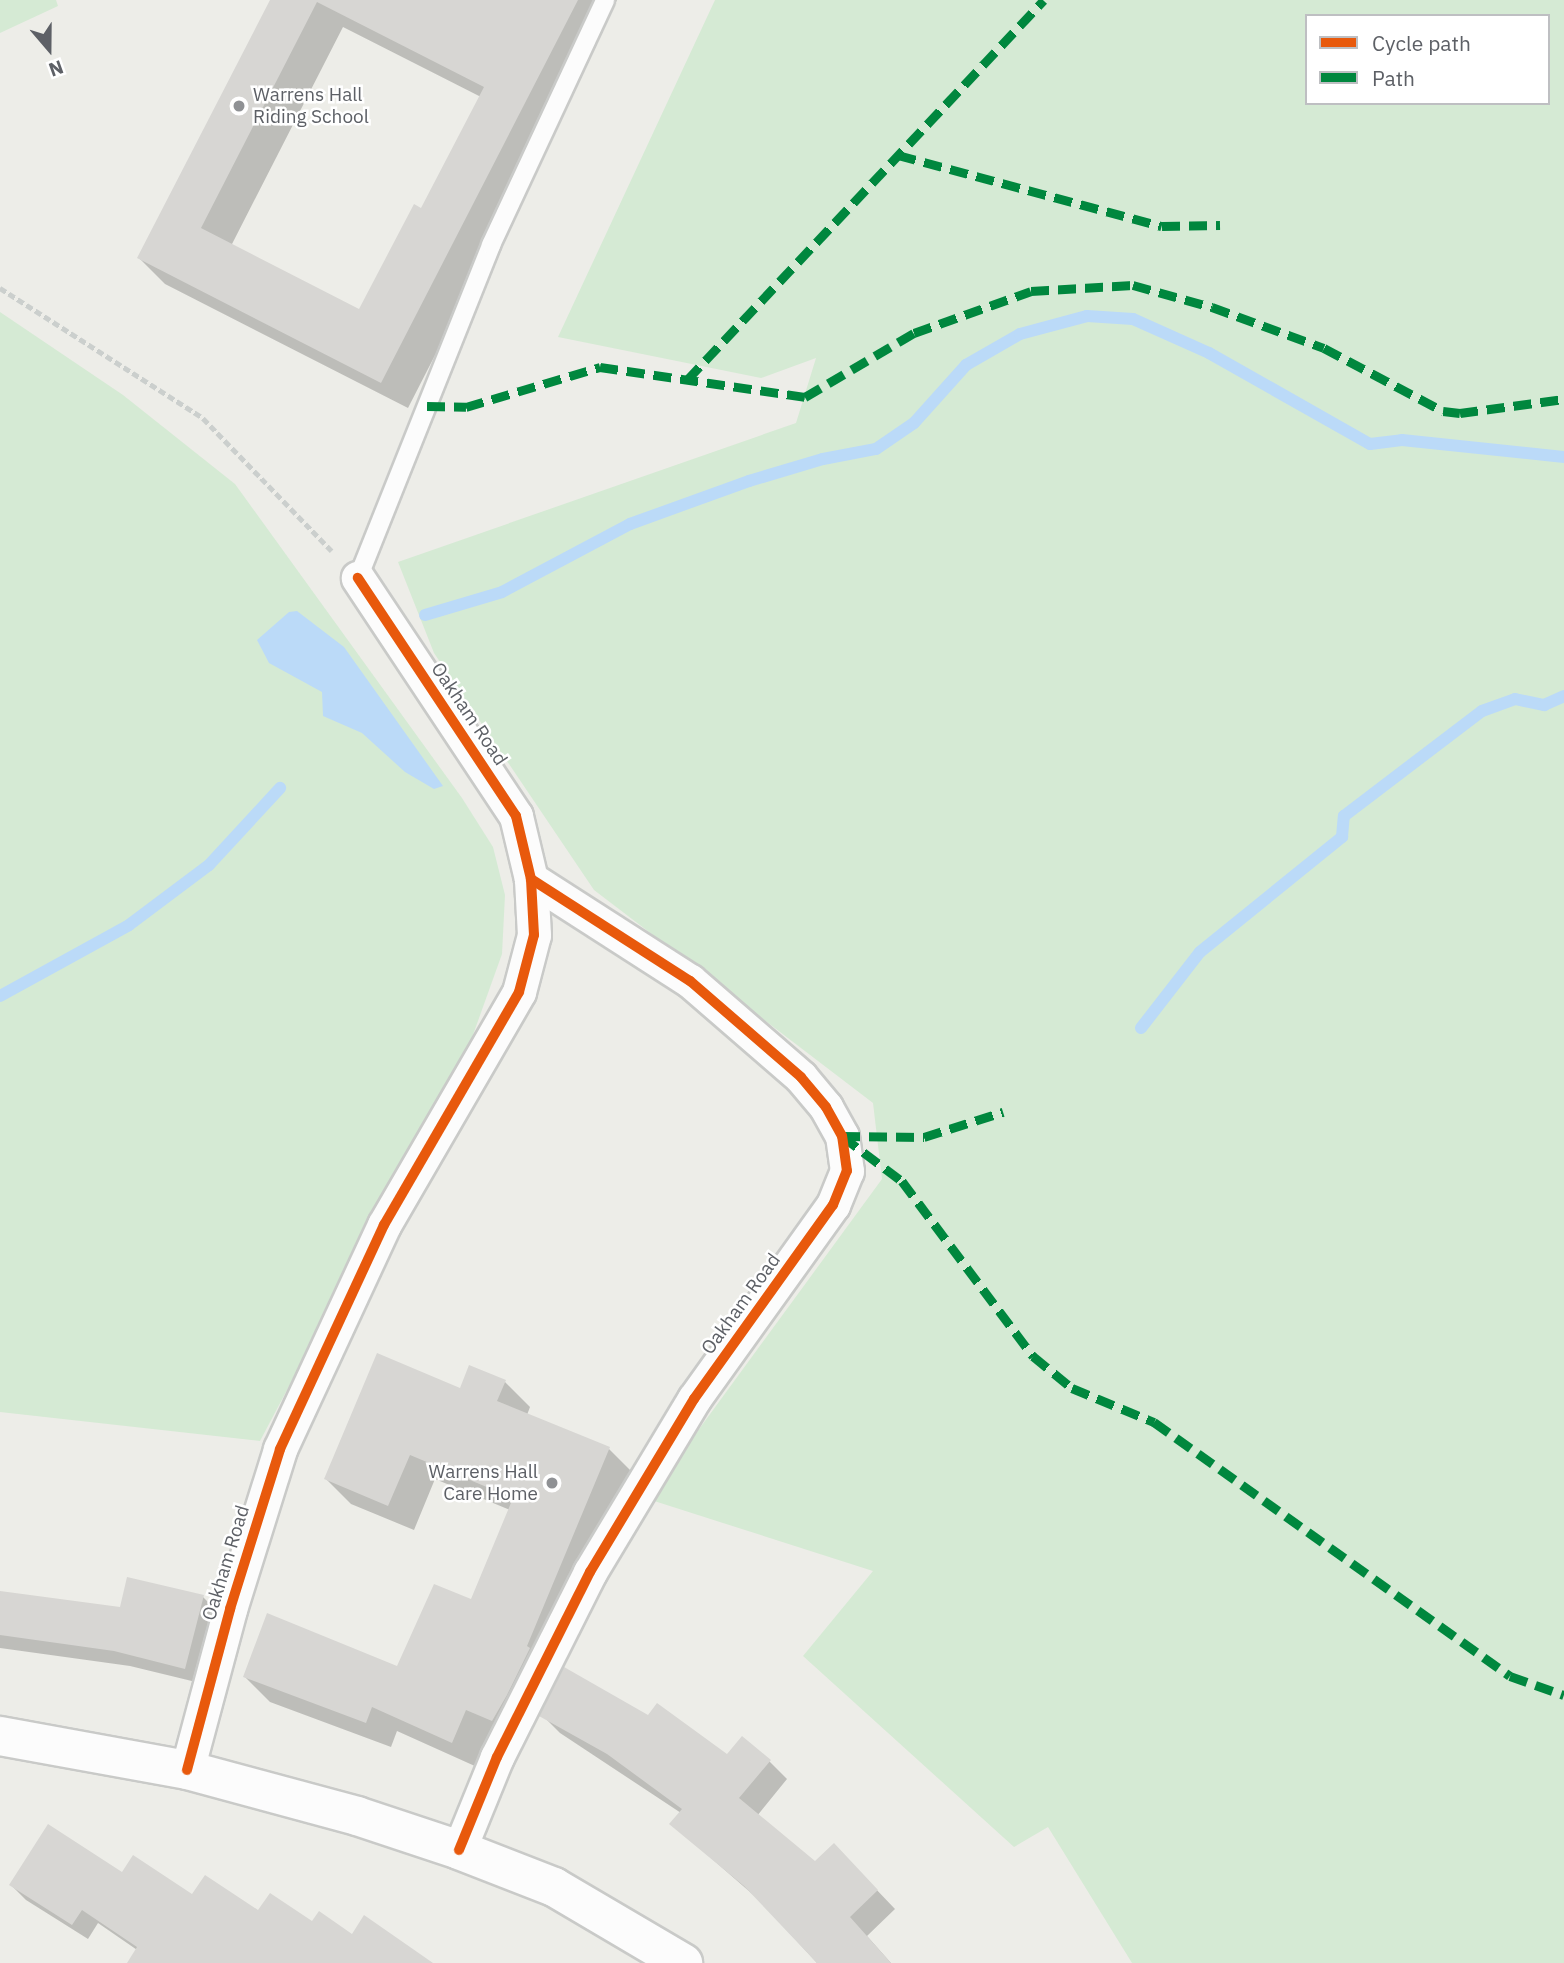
<!DOCTYPE html>
<html>
<head>
<meta charset="utf-8">
<style>
	body { margin:0 }
	#map { position:relative; width:1564px; height:1963px; overflow:hidden; background:#edede8; font-family:"IBM Plex Sans",sans-serif }
	div>[style] { position:absolute }
	.green>* { inset:0; background:#d5ead4 }
	.water>* { inset:0; background:#bbdaf8 }
	.shadow>* { inset:0; background:#0003 }
	.stream>* { height:12px; margin:-6px; padding:0 6px; transform-origin:6px; border-radius:6px; background:#bbdaf8 }
	.building>* { inset:0; background:#d7d6d3 }
	.path>* { height:4.5px; margin-top:-2.25px; transform-origin:0; background:repeating-linear-gradient(90deg,#cbcfcd 0 7px,transparent 0 10.5px) }
	.roads { filter:drop-shadow(2px 0 #c9cac8) drop-shadow(-2px 0 #c9cac8) drop-shadow(0 2px #c9cac8) drop-shadow(0 -2px #c9cac8) }
	.service>* { height:18px; margin:-9px; padding:0 9px; transform-origin:9px; border-radius:9px; background:#fcfcfc }
	.minor>* { height:33px; margin:-16.5px; padding:0 16.5px; transform-origin:16.5px; border-radius:16.5px; background:#fcfcfc }
	.tertiary>* { height:38px; margin:-19px; padding:0 19px; transform-origin:19px; border-radius:19px; background:#fcfcfc }
	.quiet>* { height:9px; margin-top:-4.5px; transform-origin:0; background:repeating-linear-gradient(90deg,#00873e 0 18px,transparent 0 27px) }
	.cycleway>* { height:10px; margin:-5px; padding:0 5px; transform-origin:5px; border-radius:5px; background:#e8590c }
	.dots>* { width:19px; height:19px; translate:-50% -50%; box-sizing:border-box; border:4px solid #fff; border-radius:50% }
	span { translate:-50% -50%; white-space:nowrap; text-align:center; line-height:1.15; -webkit-text-stroke:5px #fff; paint-order:stroke }
	.poi-label { font-size:19px; color:#5d6066 }
	.left { translate:0 -50%; text-align:left }
	.right { translate:-100% -50%; text-align:right }
	.street-label { font-size:19px; color:#5d6066 }
	.legend { position:absolute; left:1305px; top:14px; width:245px; height:91px; box-sizing:border-box; background:#fff; border:2px solid #bebfc2; margin:0; padding:9px 12px; list-style:none; font-size:21px; color:#5d6066 }
	.legend li { display:flex; align-items:center; gap:14px; height:35px }
	.legend b { width:35px; border:2px solid #bebfc2 }
	.north { position:absolute; left:14px; top:14px; width:70px; height:70px; -webkit-text-stroke:5px #fff; paint-order:stroke; rotate:160deg; font-size:19px; font-weight:700; line-height:28px; text-align:center; color:#5d6066 }
	.north::after { content:''; display:block; margin:auto; width:24px; height:32px; background:#5d6066; clip-path:polygon(50% 0,100% 100%,50% 72%,0 100%) }
</style>
</head>
<body>
<div id="map">
	<div class="green">
		<div style="clip-path:polygon(0 0,56px 0,58px 6px,0 33px)"></div>
		<div style="clip-path:polygon(evenodd,715px 0,1564px 0,1564px 1963px,1132px 1963px,1048px 1827px,1014px 1847px,803px 1656px,873px 1571px,648px 1499px,882px 1179px,873px 1103px,594px 890px,434px 653px,398px 562px,796px 423px,816px 358px,761px 378px,558px 337px,715px 0,1307px 16px,1548px 16px,1548px 103px,1307px 103px,1307px 16px)"></div>
		<div style="clip-path:polygon(0 312px,123px 395px,235px 484px,462px 798px,493px 847px,505px 895px,502px 954px,469px 1046px,260px 1441px,0 1412px)"></div>
	</div>
	<div class="water">
		<div style="clip-path:polygon(297px 611px,344px 647px,443px 786px,434px 789px,405px 772px,362px 733px,323px 716px,322px 692px,269px 663px,257px 640px,289px 612px)"></div>
	</div>
	<div class="shadow">
		<div style="clip-path:polygon(evenodd,272px 0,617px 0,408px 408px,165px 284px,139px 258px,272px 0,343px 27px,481px 97px,422px 210px,360px 312px,231px 246px,343px 27px)"></div>
		<div style="clip-path:polygon(505px 1382px,530px 1407px,527px 1415px,609px 1449px,634px 1474px,477px 1767px,397px 1731px,391px 1747px,270px 1702px,245px 1677px,398px 1669px,472px 1602px,510px 1510px,435px 1479px,414px 1530px,351px 1504px,326px 1479px,460px 1390px)"></div>
		<div style="clip-path:polygon(0 1593px,121px 1609px,203px 1597px,218px 1612px,200px 1683px,130px 1666px,0 1648px)"></div>
		<div style="clip-path:polygon(542px 1715px,649px 1717px,728px 1757px,769px 1761px,787px 1779px,757px 1816px,815px 1864px,852px 1864px,895px 1909px,867px 1936px,891px 1963px,817px 1963px,758px 1899px,672px 1824px,681px 1813px,560px 1733px)"></div>
		<div style="clip-path:polygon(122px 1874px,192px 1897px,313px 1924px,430px 1963px,156px 1963px,98px 1923px,88px 1939px,26px 1900px,11px 1885px)"></div>
	</div>
	<div class="stream">
		<div style="left:425px;top:615px;width:80px;rotate:-16.6deg"></div>
		<div style="left:502px;top:592px;width:145px;rotate:-28deg"></div>
		<div style="left:630px;top:524px;width:127px;rotate:-19.9deg"></div>
		<div style="left:749px;top:481px;width:77px;rotate:-16.6deg"></div>
		<div style="left:823px;top:459px;width:54px;rotate:-10.7deg"></div>
		<div style="left:876px;top:449px;width:46px;rotate:-34.4deg"></div>
		<div style="left:914px;top:423px;width:78px;rotate:-48.1deg"></div>
		<div style="left:966px;top:365px;width:62px;rotate:-29.9deg"></div>
		<div style="left:1020px;top:334px;width:69px;rotate:-15deg"></div>
		<div style="left:1087px;top:316px;width:46px;rotate:3.7deg"></div>
		<div style="left:1133px;top:319px;width:83px;rotate:24.1deg"></div>
		<div style="left:1209px;top:353px;width:185px;rotate:29.5deg"></div>
		<div style="left:1370px;top:444px;width:32px;rotate:-7deg"></div>
		<div style="left:1402px;top:440px;width:163px;rotate:6deg"></div>
		<div style="left:0;top:996px;width:147px;rotate:-28.8deg"></div>
		<div style="left:129px;top:925px;width:100px;rotate:-36.9deg"></div>
		<div style="left:209px;top:865px;width:105px;rotate:-47.3deg"></div>
		<div style="left:1141px;top:1028px;width:96px;rotate:-52.2deg"></div>
		<div style="left:1200px;top:952px;width:183px;rotate:-39deg"></div>
		<div style="left:1342px;top:837px;width:21px;rotate:-85deg"></div>
		<div style="left:1344px;top:816px;width:173px;rotate:-37.3deg"></div>
		<div style="left:1482px;top:711px;width:35px;rotate:-20deg"></div>
		<div style="left:1515px;top:699px;width:30px;rotate:12deg"></div>
		<div style="left:1544px;top:705px;width:22px;rotate:-24deg"></div>
	</div>
	<div class="building">
		<div style="clip-path:polygon(evenodd,270px 0,578px 0,381px 383px,137px 258px,270px 0,317px 2px,484px 87px,421px 208px,414px 204px,359px 309px,201px 228px,317px 2px)"></div>
		<div style="clip-path:polygon(377px 1353px,460px 1388px,469px 1365px,506px 1380px,497px 1401px,610px 1447px,527px 1646px,530px 1648px,507px 1695px,492px 1721px,466px 1710px,452px 1743px,372px 1707px,366px 1723px,243px 1677px,267px 1613px,397px 1666px,434px 1584px,471px 1599px,513px 1498px,410px 1455px,388px 1506px,324px 1479px)"></div>
		<div style="clip-path:polygon(127px 1577px,204px 1595px,185px 1669px,114px 1651px,0 1635px,0 1591px,120px 1607px)"></div>
		<div style="clip-path:polygon(564px 1667px,648px 1715px,657px 1703px,727px 1754px,742px 1736px,771px 1760px,739px 1798px,815px 1861px,834px 1843px,878px 1890px,850px 1917px,891px 1963px,817px 1963px,744px 1886px,669px 1824px,682px 1809px,607px 1754px,539px 1716px)"></div>
		<div style="clip-path:polygon(48px 1824px,122px 1872px,133px 1855px,192px 1894px,205px 1875px,258px 1910px,270px 1893px,312px 1921px,319px 1911px,352px 1934px,364px 1915px,433px 1963px,127px 1963px,137px 1947px,82px 1910px,72px 1925px,9px 1885px)"></div>
	</div>
	<div class="path">
		<div style="left:0;top:288px;width:241px;rotate:32.6deg"></div>
		<div style="left:203px;top:418px;width:185px;rotate:45.9deg"></div>
	</div>
	<div class="roads">
		<div class="service">
			<div style="left:358px;top:578px;width:359px;rotate:-68.2deg"></div>
			<div style="left:491px;top:245px;width:270px;rotate:-65deg"></div>
		</div>
		<div class="minor">
			<div style="left:187px;top:1770px;width:167px;rotate:-75deg"></div>
			<div style="left:230px;top:1609px;width:168px;rotate:-72.6deg"></div>
			<div style="left:280px;top:1449px;width:247px;rotate:-65.1deg"></div>
			<div style="left:384px;top:1225px;width:269px;rotate:-59.9deg"></div>
			<div style="left:519px;top:992px;width:59px;rotate:-75.3deg"></div>
			<div style="left:534px;top:935px;width:56px;rotate:-93.1deg"></div>
			<div style="left:531px;top:879px;width:65px;rotate:-103.4deg"></div>
			<div style="left:516px;top:816px;width:286px;rotate:-123.6deg"></div>
			<div style="left:459px;top:1850px;width:100px;rotate:-67.8deg"></div>
			<div style="left:497px;top:1757px;width:207px;rotate:-63.3deg"></div>
			<div style="left:590px;top:1572px;width:202px;rotate:-59deg"></div>
			<div style="left:694px;top:1399px;width:239px;rotate:-54.4deg"></div>
			<div style="left:833px;top:1205px;width:37px;rotate:-68deg"></div>
			<div style="left:847px;top:1171px;width:35px;rotate:-98deg"></div>
			<div style="left:842px;top:1136px;width:33px;rotate:-119deg"></div>
			<div style="left:826px;top:1107px;width:39px;rotate:-130deg"></div>
			<div style="left:801px;top:1077px;width:147px;rotate:-139.1deg"></div>
			<div style="left:690px;top:981px;width:189px;rotate:-147.3deg"></div>
		</div>
		<div class="tertiary">
			<div style="left:0;top:1736px;width:190px;rotate:10.3deg"></div>
			<div style="left:187px;top:1770px;width:176px;rotate:15.1deg"></div>
			<div style="left:357px;top:1816px;width:108px;rotate:18.4deg"></div>
			<div style="left:459px;top:1850px;width:102px;rotate:21.3deg"></div>
			<div style="left:554px;top:1887px;width:150px;rotate:30.5deg"></div>
		</div>
	</div>
	<div class="quiet">
		<div style="left:898px;top:155px;width:273px;rotate:15.1deg"></div>
		<div style="left:1162px;top:226px;width:58px;rotate:-1deg"></div>
		<div style="left:687px;top:380px;width:521px;rotate:-46.79deg"></div>
		<div style="left:427px;top:406px;width:39px;rotate:1deg"></div>
		<div style="left:466px;top:407px;width:140px;rotate:-16.6deg"></div>
		<div style="left:600px;top:367px;width:207px;rotate:8.3deg"></div>
		<div style="left:805px;top:397px;width:126px;rotate:-30.4deg"></div>
		<div style="left:914px;top:333px;width:124px;rotate:-19.7deg"></div>
		<div style="left:1031px;top:291px;width:102px;rotate:-3.4deg"></div>
		<div style="left:1133px;top:285px;width:82px;rotate:15.6deg"></div>
		<div style="left:1212px;top:307px;width:119px;rotate:20.1deg"></div>
		<div style="left:1324px;top:348px;width:135px;rotate:27.9deg"></div>
		<div style="left:1443px;top:411px;width:17px;rotate:7deg"></div>
		<div style="left:1460px;top:413px;width:105px;rotate:-7.7deg"></div>
		<div style="left:842px;top:1136px;width:75px;rotate:36.9deg"></div>
		<div style="left:902px;top:1181px;width:219px;rotate:53.2deg"></div>
		<div style="left:1033px;top:1356px;width:50px;rotate:39.4deg"></div>
		<div style="left:1072px;top:1388px;width:89px;rotate:22.5deg"></div>
		<div style="left:1154px;top:1422px;width:437px;rotate:35.5deg"></div>
		<div style="left:1510px;top:1676px;width:57px;rotate:19.4deg"></div>
		<div style="left:842px;top:1136px;width:82px;rotate:0.7deg"></div>
		<div style="left:924px;top:1137px;width:83px;rotate:-17.6deg"></div>
	</div>
	<div class="cycleway">
		<div style="left:187px;top:1770px;width:167px;rotate:-75deg"></div>
		<div style="left:230px;top:1609px;width:168px;rotate:-72.6deg"></div>
		<div style="left:280px;top:1449px;width:247px;rotate:-65.1deg"></div>
		<div style="left:384px;top:1225px;width:269px;rotate:-59.9deg"></div>
		<div style="left:519px;top:992px;width:59px;rotate:-75.3deg"></div>
		<div style="left:534px;top:935px;width:56px;rotate:-93.1deg"></div>
		<div style="left:531px;top:879px;width:65px;rotate:-103.4deg"></div>
		<div style="left:516px;top:816px;width:286px;rotate:-123.6deg"></div>
		<div style="left:459px;top:1850px;width:100px;rotate:-67.8deg"></div>
		<div style="left:497px;top:1757px;width:207px;rotate:-63.3deg"></div>
		<div style="left:590px;top:1572px;width:202px;rotate:-59deg"></div>
		<div style="left:694px;top:1399px;width:239px;rotate:-54.4deg"></div>
		<div style="left:833px;top:1205px;width:37px;rotate:-68deg"></div>
		<div style="left:847px;top:1171px;width:35px;rotate:-98deg"></div>
		<div style="left:842px;top:1136px;width:33px;rotate:-119deg"></div>
		<div style="left:826px;top:1107px;width:39px;rotate:-130deg"></div>
		<div style="left:801px;top:1077px;width:147px;rotate:-139.1deg"></div>
		<div style="left:690px;top:981px;width:189px;rotate:-147.3deg"></div>
	</div>
	<div class="dots">
		<div style="left:239px;top:106px;background:#8f9194"></div>
		<div style="left:552px;top:1483px;background:#8f9194"></div>
	</div>
	<div class="poi-label">
		<span class="left" style="left:253px;top:106px">Warrens Hall<br>Riding School</span>
		<span class="right" style="left:538px;top:1483px">Warrens Hall<br>Care Home</span>
	</div>
	<div class="street-label">
		<span style="left:469px;top:714px;rotate:56deg">Oakham Road</span>
		<span style="left:741px;top:1304px;rotate:-54deg">Oakham Road</span>
		<span style="left:226px;top:1563px;rotate:-73deg">Oakham Road</span>
	</div>
	<ul class="legend">
	<li><b style="height:9px;background:#e8590c"></b>Cycle path</li>
	<li><b style="height:9px;background:#00873e"></b>Path</li>
	</ul>
	<div class="north">N</div>
</div>
</body>
</html>
